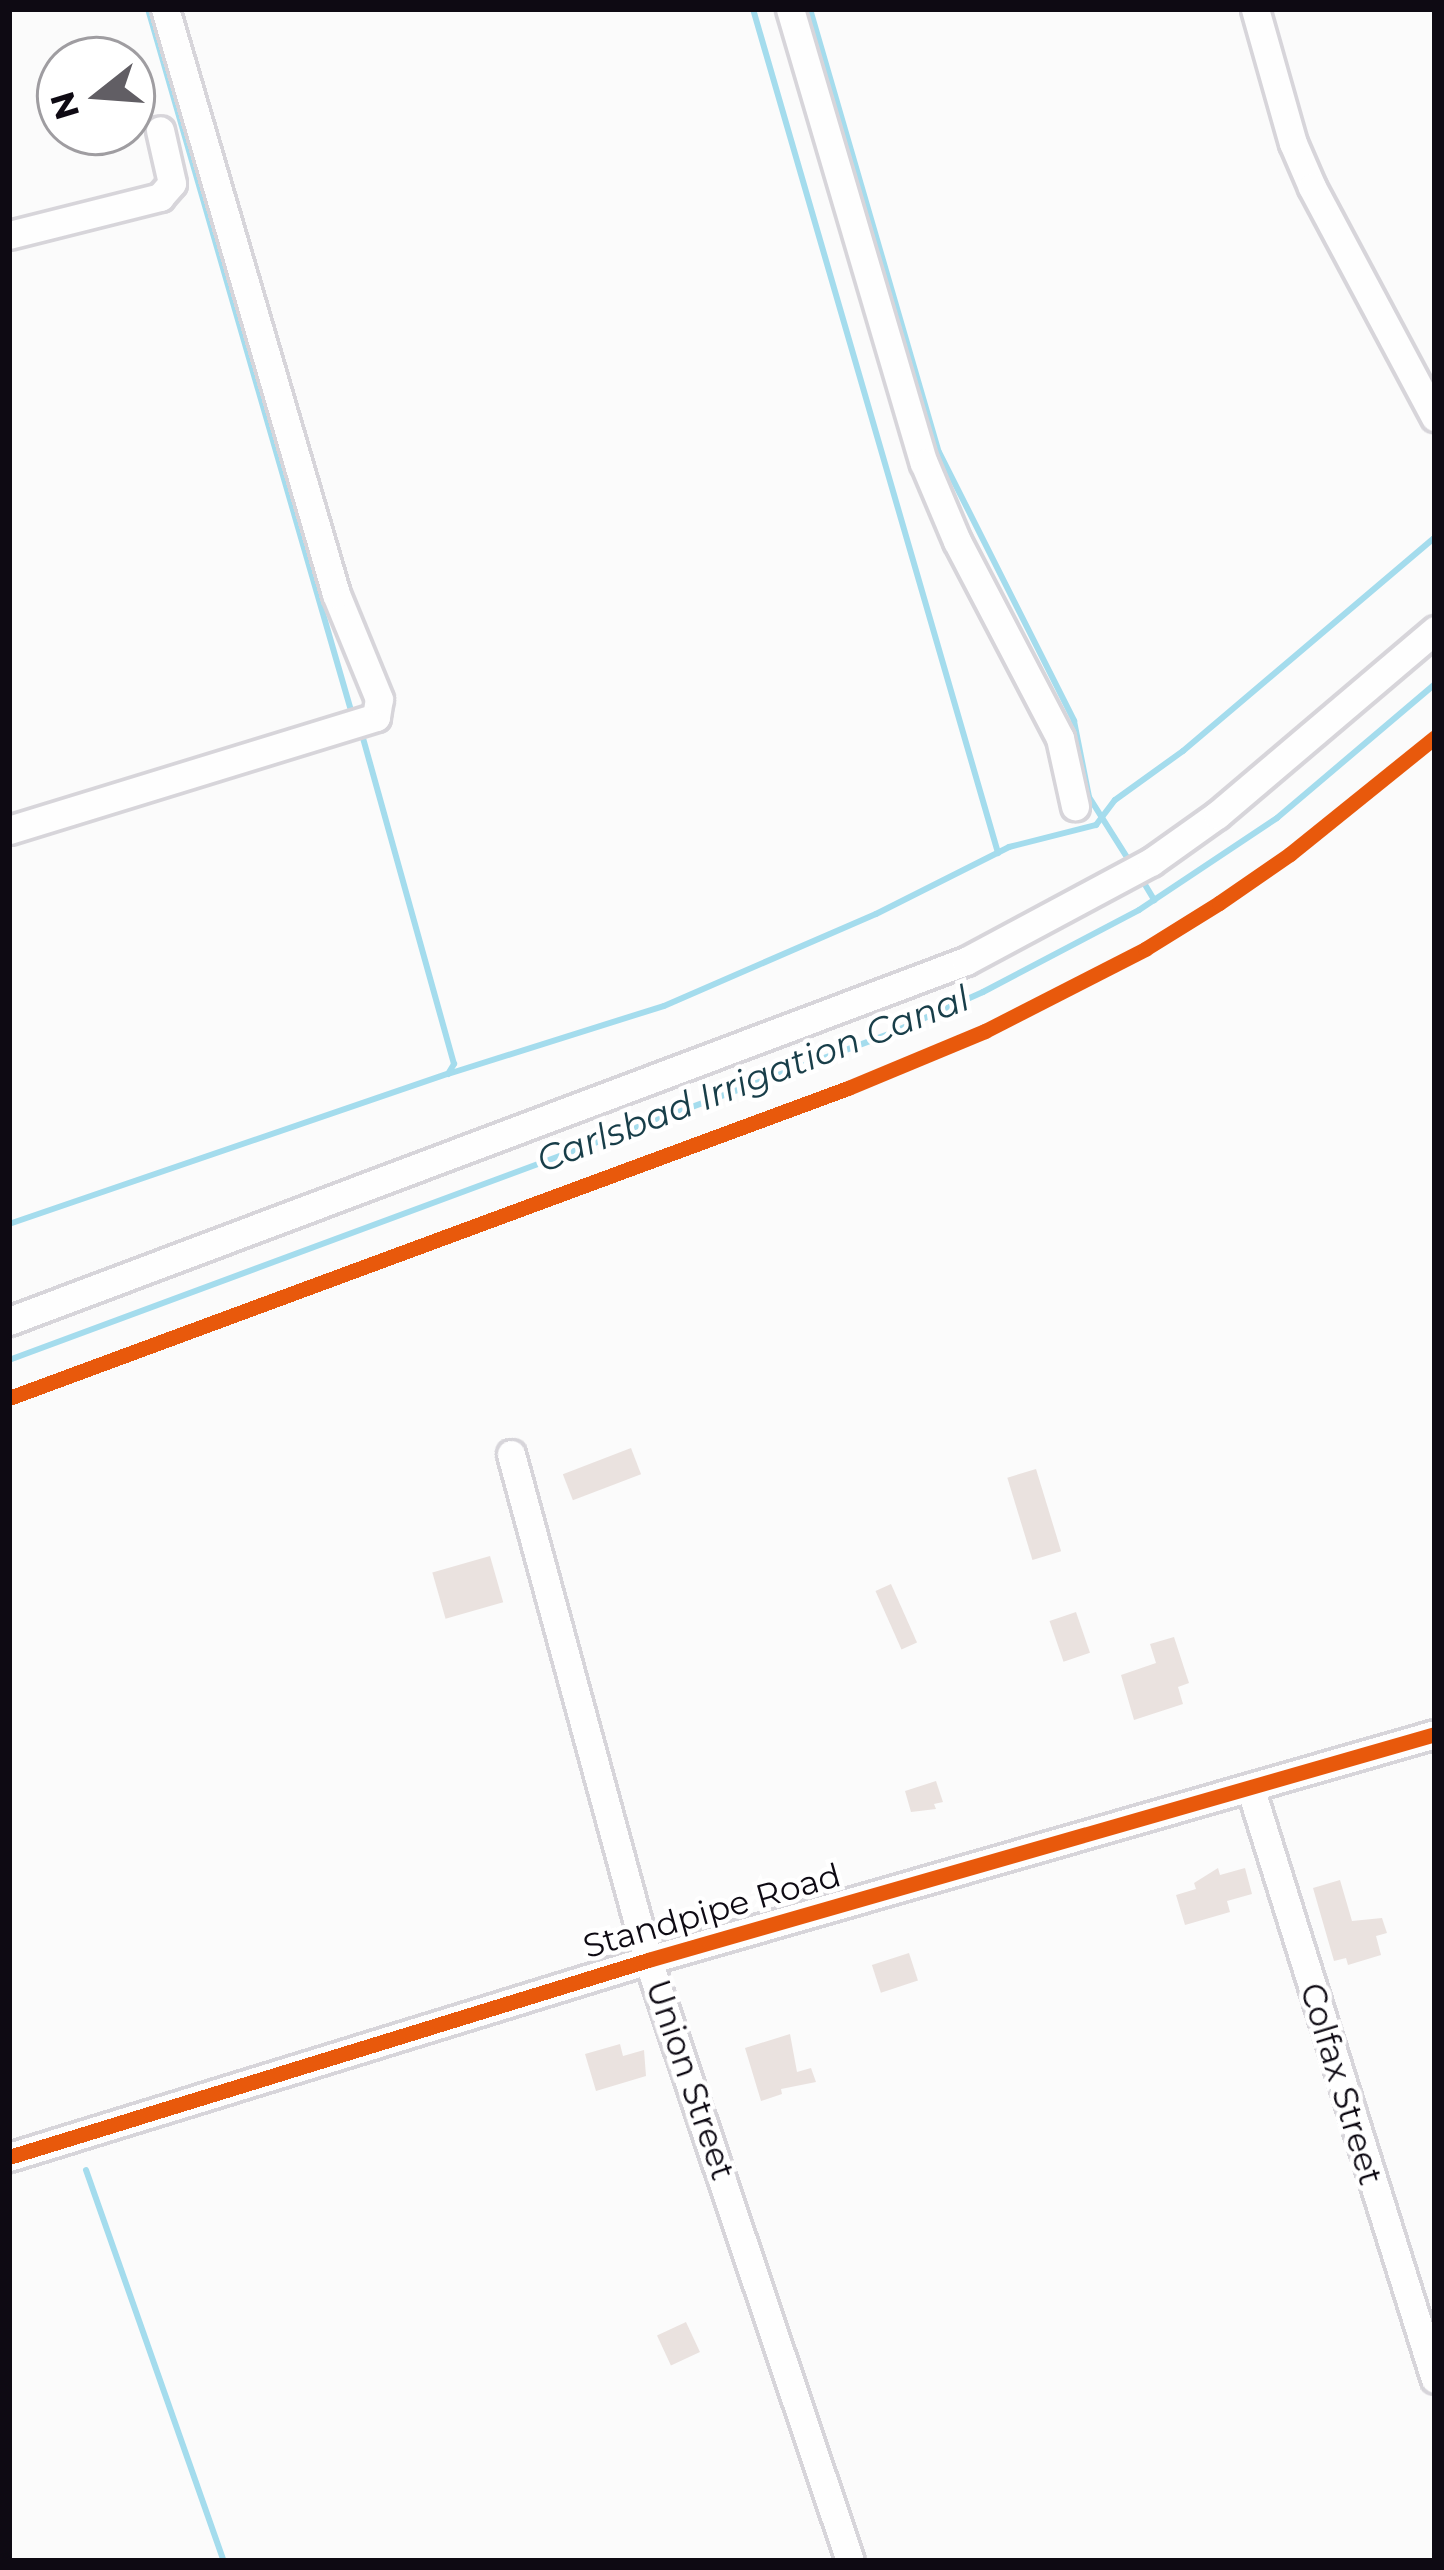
<!DOCTYPE html>
<html>
<head>
<meta charset="utf-8">
<style>
	body { margin:0 }
	#map { position:relative; width:1444px; height:2570px; overflow:hidden; background:#fbfbfb; font-family:Montserrat,sans-serif }
	div>[style] { position:absolute }
	.stream>* { height:6px; margin:-3px; padding:0 3px; transform-origin:3px; border-radius:3px; background:#a4dced }
	.building>* { inset:0; background:#eae2df; transform-origin:0 0 }
	.roads { filter:drop-shadow(3px 0 #d7d5da) drop-shadow(-3px 0 #d7d5da) drop-shadow(0 3px #d7d5da) drop-shadow(0 -3px #d7d5da) }
	.minor>* { height:27px; margin:-13.5px; padding:0 13.5px; transform-origin:13.5px; border-radius:13.5px; background:#fefefe }
	.cycleway>* { height:15px; margin:-7.5px; padding:0 7.5px; transform-origin:7.5px; border-radius:7.5px; background:#e8590c }
	span { translate:-50% -50%; white-space:nowrap; text-align:center; line-height:1.15; -webkit-text-stroke:9px #fff; paint-order:stroke }
	.street-label { font-size:33px; color:#0e0a13 }
	.water-label { font-size:36px; color:#183e49; font-style:italic }
	.frame { position:absolute; inset:0; border:12px solid #0e0a13; pointer-events:none }
	.north { position:absolute; left:36px; top:36px; width:120px; height:120px; box-sizing:border-box; background:#fff; border:3px solid #9f9da1; border-radius:50%; rotate:253deg; font-size:33px; font-weight:700; line-height:48px; text-align:center; color:#0e0a13 }
	.north::after { content:''; display:block; margin:auto; width:42px; height:54px; background:#615e64; clip-path:polygon(50% 0,100% 100%,50% 72%,0 100%) }
</style>
</head>
<body>
<div id="map">
	<div class="stream">
		<div style="left:148px;top:9px;width:727px;rotate:73.86deg"></div>
		<div style="left:753px;top:9px;width:879px;rotate:73.81deg"></div>
		<div style="left:810px;top:9px;width:461px;rotate:73.8deg"></div>
		<div style="left:939px;top:452px;width:301px;rotate:63.3deg"></div>
		<div style="left:1074px;top:721px;width:77px;rotate:78.8deg"></div>
		<div style="left:1089px;top:797px;width:77px;rotate:57.8deg"></div>
		<div style="left:1141px;top:878px;width:26px;rotate:59deg"></div>
		<div style="left:448px;top:1074px;width:226px;rotate:-17.5deg"></div>
		<div style="left:664px;top:1006px;width:231px;rotate:-23.5deg"></div>
		<div style="left:876px;top:914px;width:149px;rotate:-26.7deg"></div>
		<div style="left:1009px;top:847px;width:90px;rotate:-14.2deg"></div>
		<div style="left:1096px;top:825px;width:31px;rotate:-53deg"></div>
		<div style="left:1115px;top:800px;width:84px;rotate:-35.8deg"></div>
		<div style="left:1183px;top:751px;width:331px;rotate:-40.3deg"></div>
		<div style="left:9px;top:1224px;width:464px;rotate:-18.9deg"></div>
		<div style="left:448px;top:1074px;width:12px;rotate:-59deg"></div>
		<div style="left:454px;top:1064px;width:345px;rotate:-105.6deg"></div>
		<div style="left:9px;top:1360px;width:938px;rotate:-20.33deg"></div>
		<div style="left:889px;top:1034px;width:103px;rotate:-24.1deg"></div>
		<div style="left:983px;top:992px;width:176px;rotate:-27.7deg"></div>
		<div style="left:1139px;top:910px;width:166px;rotate:-33.7deg"></div>
		<div style="left:1277px;top:818px;width:207px;rotate:-40.3deg"></div>
		<div style="left:86px;top:2170px;width:415px;rotate:70.6deg"></div>
	</div>
	<div class="building">
		<div style="left:631px;top:1448px;width:28px;height:73px;rotate:69deg"></div>
		<div style="left:1036px;top:1469px;width:86px;height:30px;rotate:73deg"></div>
		<div style="left:490px;top:1556px;width:48px;height:60px;rotate:74deg"></div>
		<div style="left:891px;top:1584px;width:64px;height:17px;rotate:66deg"></div>
		<div style="left:1076px;top:1612px;width:43px;height:28px;rotate:71deg"></div>
		<div style="clip-path:polygon(1174px 1637px,1189px 1683px,1178px 1687px,1183px 1704px,1134px 1720px,1121px 1675px,1156px 1663px,1150px 1644px)"></div>
		<div style="clip-path:polygon(936px 1781px,943px 1802px,934px 1804px,936px 1809px,911px 1812px,905px 1791px)"></div>
		<div style="clip-path:polygon(1218px 1868px,1220px 1875px,1245px 1868px,1252px 1894px,1227px 1901px,1230px 1912px,1185px 1925px,1176px 1895px,1196px 1889px,1194px 1883px)"></div>
		<div style="clip-path:polygon(1340px 1880px,1352px 1921px,1382px 1918px,1387px 1933px,1376px 1936px,1381px 1955px,1348px 1965px,1346px 1958px,1334px 1961px,1313px 1888px)"></div>
		<div style="left:909px;top:1953px;width:29px;height:39px;rotate:72deg"></div>
		<div style="clip-path:polygon(790px 2034px,797px 2072px,811px 2068px,816px 2082px,781px 2089px,782px 2094px,761px 2101px,745px 2048px)"></div>
		<div style="clip-path:polygon(620px 2044px,623px 2056px,644px 2050px,646px 2076px,596px 2091px,585px 2054px)"></div>
		<div style="left:686px;top:2322px;width:33px;height:32px;rotate:65deg"></div>
	</div>
	<div class="roads">
		<div class="minor">
			<div style="left:790px;top:9px;width:473px;rotate:73.6deg"></div>
			<div style="left:924px;top:463px;width:85px;rotate:67.1deg"></div>
			<div style="left:957px;top:541px;width:222px;rotate:62.4deg"></div>
			<div style="left:1060px;top:738px;width:70px;rotate:77.6deg"></div>
			<div style="left:1255px;top:9px;width:139px;rotate:74.2deg"></div>
			<div style="left:1293px;top:143px;width:48px;rotate:66.6deg"></div>
			<div style="left:1312px;top:187px;width:261px;rotate:61.9deg"></div>
			<div style="left:9px;top:235px;width:156px;rotate:-14.1deg"></div>
			<div style="left:160px;top:197px;width:18px;rotate:-49deg"></div>
			<div style="left:172px;top:183px;width:54px;rotate:-102.8deg"></div>
			<div style="left:9px;top:830px;width:384px;rotate:-17.1deg"></div>
			<div style="left:376px;top:717px;width:18px;rotate:-81deg"></div>
			<div style="left:379px;top:699px;width:113px;rotate:-112.3deg"></div>
			<div style="left:336px;top:594px;width:609px;rotate:-106.29deg"></div>
			<div style="left:9px;top:1321px;width:1022px;rotate:-20.62deg"></div>
			<div style="left:966px;top:961px;width:210px;rotate:-28.2deg"></div>
			<div style="left:1151px;top:862px;width:81px;rotate:-35.5deg"></div>
			<div style="left:1217px;top:815px;width:286px;rotate:-40.3deg"></div>
			<div style="left:511px;top:1454px;width:524px;rotate:74.85deg"></div>
			<div style="left:648px;top:1960px;width:634px;rotate:71.42deg"></div>
			<div style="left:1250px;top:1787px;width:620px;rotate:72.65deg"></div>
			<div style="left:9px;top:2157px;width:669px;rotate:-17.13deg"></div>
			<div style="left:648px;top:1960px;width:819px;rotate:-16.02deg"></div>
		</div>
	</div>
	<div class="cycleway">
		<div style="left:9px;top:1398px;width:894px;rotate:-20.28deg"></div>
		<div style="left:848px;top:1088px;width:148px;rotate:-22.6deg"></div>
		<div style="left:985px;top:1031px;width:180px;rotate:-27.1deg"></div>
		<div style="left:1145px;top:949px;width:87px;rotate:-31.9deg"></div>
		<div style="left:1219px;top:903px;width:86px;rotate:-34.6deg"></div>
		<div style="left:1290px;top:854px;width:186px;rotate:-38.9deg"></div>
		<div style="left:9px;top:2157px;width:669px;rotate:-17.13deg"></div>
		<div style="left:648px;top:1960px;width:819px;rotate:-16.02deg"></div>
	</div>
	<div class="street-label">
		<span style="left:712px;top:1911px;rotate:-16deg">Standpipe Road</span>
		<span style="left:690px;top:2080px;rotate:71deg">Union Street</span>
		<span style="left:1341px;top:2084px;rotate:73deg">Colfax Street</span>
	</div>
	<div class="water-label">
		<span style="left:753px;top:1079px;rotate:-21deg">Carlsbad Irrigation Canal</span>
	</div>
	<div class="frame"></div>
	<div class="north">N</div>
</div>
</body>
</html>
